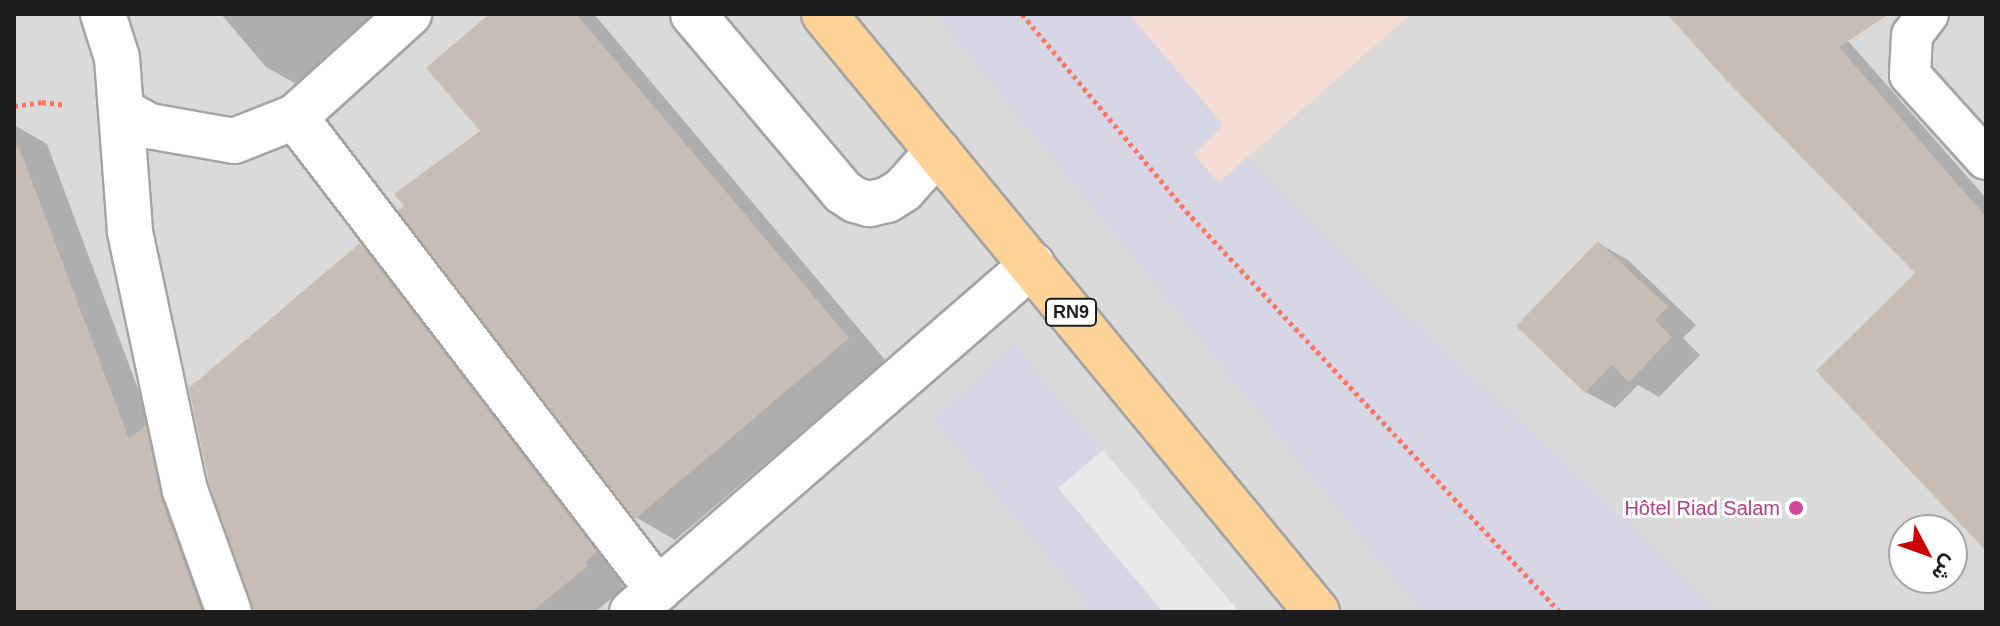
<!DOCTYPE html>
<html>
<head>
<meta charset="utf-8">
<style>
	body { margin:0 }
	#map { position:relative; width:2000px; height:626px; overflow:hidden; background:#f0ebe2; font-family:Arial,Vazirmatn,sans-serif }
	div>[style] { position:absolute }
	.residential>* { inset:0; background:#dbdada }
	.military>* { inset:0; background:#f3dcd3 }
	.parking>* { inset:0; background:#e9e9e9 }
	.plaza>* { inset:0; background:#d6d6e5 }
	.shadow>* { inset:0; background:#0003 }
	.building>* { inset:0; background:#c8bdb5 }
	.path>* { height:5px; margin-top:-2.5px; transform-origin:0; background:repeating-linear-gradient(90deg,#ff7463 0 4px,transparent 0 8px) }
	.roads { filter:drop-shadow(2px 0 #a4a4a4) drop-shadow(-2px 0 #a4a4a4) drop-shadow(0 2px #a4a4a4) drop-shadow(0 -2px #a4a4a4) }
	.lane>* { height:40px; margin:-20px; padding:0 20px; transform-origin:20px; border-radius:20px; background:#fff }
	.street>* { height:44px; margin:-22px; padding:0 22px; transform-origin:22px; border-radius:22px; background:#fff }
	.primary>* { height:44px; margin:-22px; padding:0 22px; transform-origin:22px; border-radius:22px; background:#ffd397 }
	.dots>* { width:22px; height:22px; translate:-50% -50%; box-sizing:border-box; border:4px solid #fff; border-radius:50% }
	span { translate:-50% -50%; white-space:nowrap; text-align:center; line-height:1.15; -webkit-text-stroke:6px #fff; paint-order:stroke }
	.shield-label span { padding:2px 6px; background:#fff; border:2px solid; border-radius:6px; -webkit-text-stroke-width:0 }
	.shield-label { font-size:18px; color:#1d1d1d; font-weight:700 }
	.hotel-label { font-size:20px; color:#b23c85 }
	.right { translate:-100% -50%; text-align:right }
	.frame { position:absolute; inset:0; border:16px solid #1d1d1d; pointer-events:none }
	.north { position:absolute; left:1888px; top:514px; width:80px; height:80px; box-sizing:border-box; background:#fff; border:2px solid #a5a5a5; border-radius:50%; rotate:131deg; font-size:22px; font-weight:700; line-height:32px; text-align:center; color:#1d1d1d }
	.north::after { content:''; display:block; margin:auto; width:28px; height:36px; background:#ca0100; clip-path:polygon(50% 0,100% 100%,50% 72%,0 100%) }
</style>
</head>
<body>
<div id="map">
	<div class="residential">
		<div style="clip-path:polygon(evenodd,14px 14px,1986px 14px,1986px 612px,14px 612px,14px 14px,1904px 530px,1952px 530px,1952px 578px,1904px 578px,1904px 530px)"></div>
	</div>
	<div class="military">
		<div style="clip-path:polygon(1129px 14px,1411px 14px,1219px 183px,1193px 154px,1222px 124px)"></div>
	</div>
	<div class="parking">
		<div style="clip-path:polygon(1103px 450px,1239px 612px,1163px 612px,1058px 488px)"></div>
	</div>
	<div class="plaza">
		<div style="clip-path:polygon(935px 14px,1129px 14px,1223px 125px,1193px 154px,1219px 183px,1248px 157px,1409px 316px,1722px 612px,1421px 612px)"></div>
		<div style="clip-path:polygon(1014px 344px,1103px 450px,1058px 488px,1163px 612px,1094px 612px,932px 419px)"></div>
	</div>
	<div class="shadow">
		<div style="clip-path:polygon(221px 14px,395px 14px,305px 89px,266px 67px)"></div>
		<div style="clip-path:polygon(492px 14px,594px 14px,886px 361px,675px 540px,637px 518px,401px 211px,483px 131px)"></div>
		<div style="clip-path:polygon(1670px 14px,1812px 14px,1826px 29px,1849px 42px,1986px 198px,1986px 547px,1918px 273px)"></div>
		<div style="clip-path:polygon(14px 125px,47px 144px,154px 432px,231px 612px,14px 612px)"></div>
		<div style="clip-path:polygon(1598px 243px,1628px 260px,1696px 325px,1683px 338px,1700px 355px,1659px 397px,1638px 385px,1615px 408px,1586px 392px)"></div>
		<div style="clip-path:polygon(360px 245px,398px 267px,633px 574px,621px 584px,624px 588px,595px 612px,255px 612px)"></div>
	</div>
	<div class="building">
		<div style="clip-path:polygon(489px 14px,576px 14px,849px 338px,635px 519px,398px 211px,404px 206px,394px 194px,480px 131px,426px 68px)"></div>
		<div style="clip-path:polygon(1667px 14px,1889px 14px,1839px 47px,1986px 217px,1986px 551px,1816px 371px,1915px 273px,1726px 80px)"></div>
		<div style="clip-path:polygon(19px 147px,129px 439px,146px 425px,161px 498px,202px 612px,14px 612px,14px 148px)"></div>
		<div style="clip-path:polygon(1598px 241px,1668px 307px,1655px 320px,1672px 337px,1629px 382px,1612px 365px,1585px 393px,1516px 326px)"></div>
		<div style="clip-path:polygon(360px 243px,597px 552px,585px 562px,588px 566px,531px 612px,253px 612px,209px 483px,189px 388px)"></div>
	</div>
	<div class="path">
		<div style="left:1022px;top:14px;width:256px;rotate:50.2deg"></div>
		<div style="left:1186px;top:211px;width:548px;rotate:47deg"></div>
		<div style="left:14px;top:106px;width:28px;rotate:-8deg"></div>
		<div style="left:42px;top:102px;width:23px;rotate:7deg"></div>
	</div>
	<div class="roads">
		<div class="lane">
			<div style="left:1928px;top:14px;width:26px;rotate:127deg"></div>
			<div style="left:1912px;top:35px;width:40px;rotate:92.9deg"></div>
			<div style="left:1910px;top:75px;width:113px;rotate:47.9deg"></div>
		</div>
		<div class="street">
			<div style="left:103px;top:14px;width:46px;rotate:72.3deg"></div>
			<div style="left:117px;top:58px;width:174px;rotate:85.7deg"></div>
			<div style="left:130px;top:232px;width:264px;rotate:78deg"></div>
			<div style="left:185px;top:490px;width:130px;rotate:70.2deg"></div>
			<div style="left:693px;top:14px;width:233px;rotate:49.9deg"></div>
			<div style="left:843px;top:192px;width:14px;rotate:34deg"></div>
			<div style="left:855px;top:200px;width:15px;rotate:16deg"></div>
			<div style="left:869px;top:204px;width:18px;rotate:-13deg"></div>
			<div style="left:887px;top:200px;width:19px;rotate:-32deg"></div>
			<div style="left:903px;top:190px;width:52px;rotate:-48.1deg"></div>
			<div style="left:122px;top:111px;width:31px;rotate:29deg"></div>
			<div style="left:149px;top:126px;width:86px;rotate:10deg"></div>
			<div style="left:234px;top:141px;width:66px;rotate:-21.5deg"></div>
			<div style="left:295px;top:117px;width:154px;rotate:-42.1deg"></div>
			<div style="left:295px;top:117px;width:596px;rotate:52.5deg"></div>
			<div style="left:632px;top:612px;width:530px;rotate:-40.94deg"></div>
		</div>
		<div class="primary">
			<div style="left:824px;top:14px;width:775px;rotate:50.5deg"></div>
		</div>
	</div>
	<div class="dots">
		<div style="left:1796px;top:508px;background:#d1479c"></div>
	</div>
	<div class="shield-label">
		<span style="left:1071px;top:312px">RN9</span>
	</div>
	<div class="hotel-label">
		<span class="right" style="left:1780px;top:508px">Hôtel Riad Salam</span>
	</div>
	<div class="frame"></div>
	<div class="north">ش</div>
</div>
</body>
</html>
